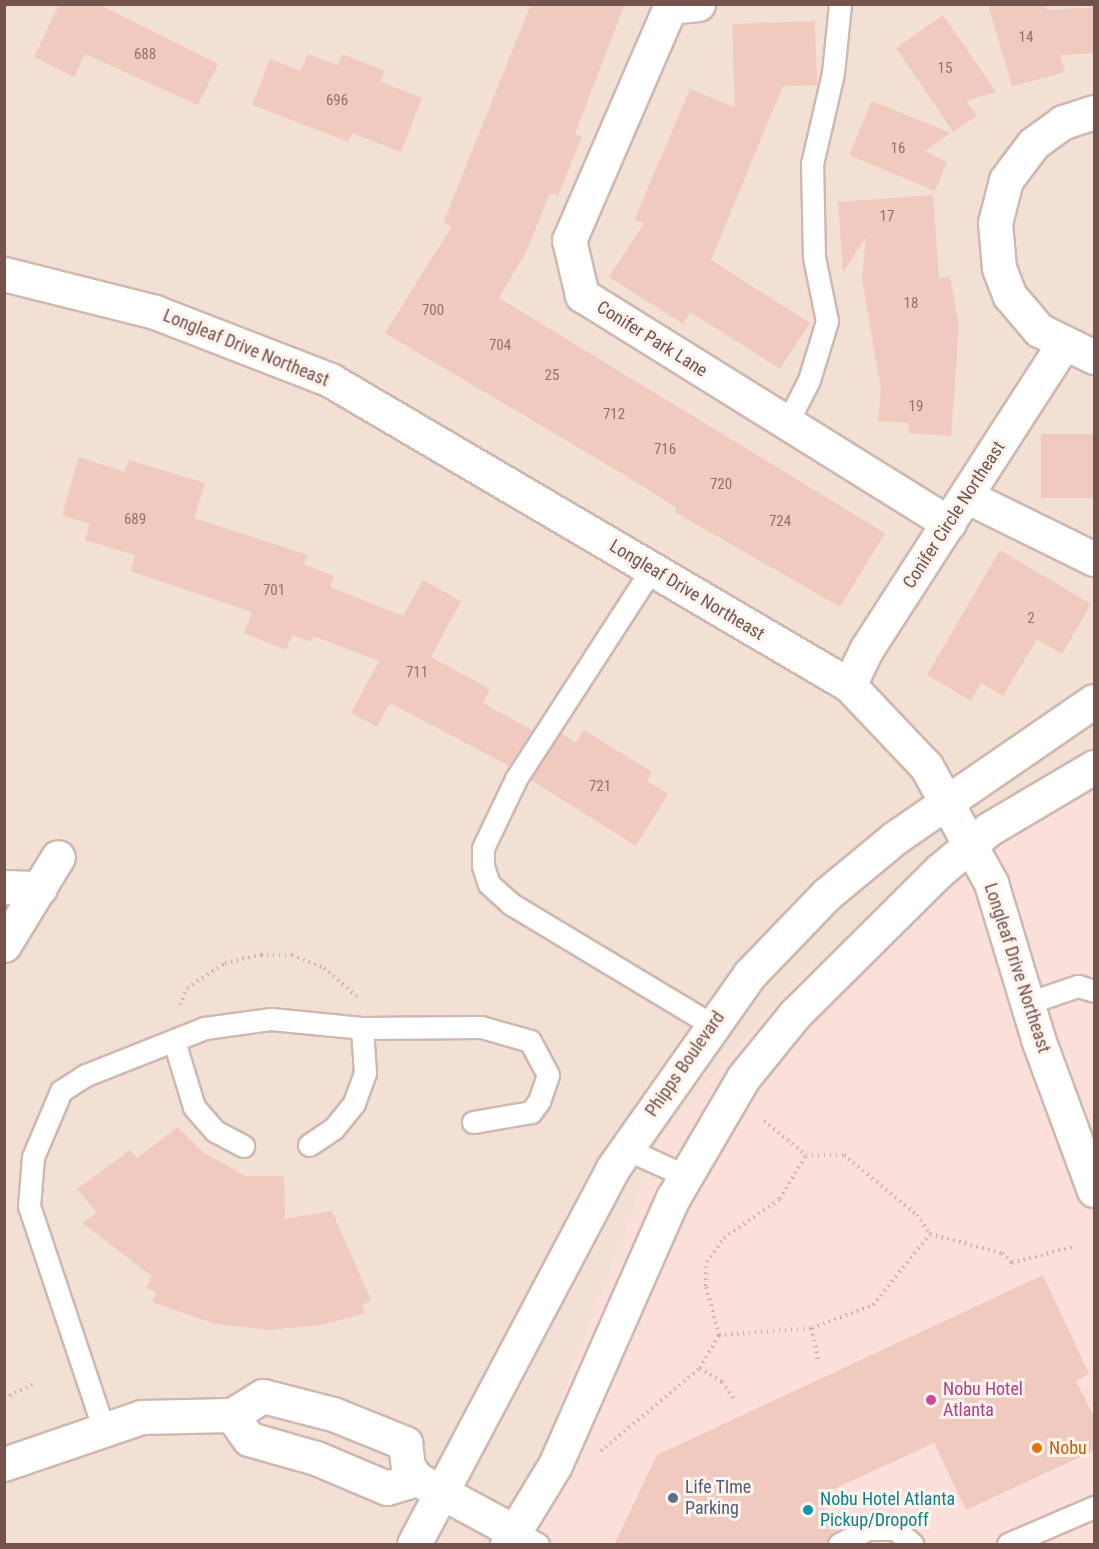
<!DOCTYPE html>
<html>
<head>
<meta charset="utf-8">
<style>
	body { margin:0 }
	#map { position:relative; width:1099px; height:1549px; overflow:hidden; background:#fcf0e6; font-family:"Roboto Condensed",sans-serif }
	div>[style] { position:absolute }
	.residential>* { inset:0; background:#f3e0d5 }
	.commercial>* { inset:0; background:#fbdfdb }
	.building>* { inset:0; background:#f0cabf; transform-origin:0 0 }
	.path>* { height:4px; margin-top:-2px; transform-origin:0; background:repeating-linear-gradient(90deg,#d5ada2 0 1.5px,transparent 0 6px) }
	.roads { filter:drop-shadow(2px 0 #cfb8b0) drop-shadow(-2px 0 #cfb8b0) drop-shadow(0 2px #cfb8b0) drop-shadow(0 -2px #cfb8b0) }
	.service>* { height:21px; margin:-10.5px; padding:0 10.5px; transform-origin:10.5px; border-radius:10.5px; background:#fff }
	.minor>* { height:33px; margin:-16.5px; padding:0 16.5px; transform-origin:16.5px; border-radius:16.5px; background:#fff }
	.secondary>* { height:33px; margin:-16.5px; padding:0 16.5px; transform-origin:16.5px; border-radius:16.5px; background:#fff }
	.dots>* { width:16px; height:16px; translate:-50% -50%; box-sizing:border-box; border:3px solid #fef4ed; border-radius:50% }
	span { translate:-50% -50%; white-space:nowrap; text-align:center; line-height:1.15; -webkit-text-stroke:6px #fef4ed; paint-order:stroke }
	.number-label { font-size:15px; color:#937169 }
	.number-label span { -webkit-text-stroke-width:0 }
	.street-label { font-size:18px; color:#74534c }
	.hotel-label { font-size:18px; color:#b23c85 }
	.left { translate:0 -50%; text-align:left }
	.food-label { font-size:18px; color:#c56008 }
	.service-label { font-size:18px; color:#4e5e75 }
	.culture-label { font-size:18px; color:#0d838f }
	.frame { position:absolute; inset:0; border:6px solid #74534c; pointer-events:none }
</style>
</head>
<body>
<div id="map">
	<div class="residential">
		<div style="clip-path:polygon(5px 5px,1094px 5px,1094px 784px,804px 972px,710px 1081px,536px 1466px,492px 1544px,5px 1544px)"></div>
	</div>
	<div class="commercial">
		<div style="clip-path:polygon(1094px 784px,1094px 1544px,492px 1544px,536px 1466px,660px 1137px,804px 972px)"></div>
	</div>
	<div class="building">
		<div style="clip-path:polygon(59px 4px,98px 4px,218px 64px,198px 105px,85px 54px,74px 77px,34px 57px)"></div>
		<div style="clip-path:polygon(531px 4px,625px 4px,575px 134px,582px 136px,558px 196px,550px 193px,527px 250px,499px 298px,885px 533px,840px 607px,675px 512px,677px 508px,621px 473px,385px 333px,452px 226px,443px 223px)"></div>
		<div style="clip-path:polygon(988px 4px,1045px 4px,1047px 10px,1095px 7px,1095px 53px,1060px 55px,1065px 72px,1012px 87px)"></div>
		<div style="clip-path:polygon(943px 15px,996px 92px,966px 101px,977px 116px,953px 132px,896px 48px)"></div>
		<div style="clip-path:polygon(815px 21px,817px 85px,783px 86px,711px 260px,810px 323px,780px 369px,690px 312px,683px 324px,609px 277px,644px 223px,634px 220px,690px 89px,735px 107px,732px 24px)"></div>
		<div style="clip-path:polygon(307px 54px,338px 65px,342px 54px,385px 71px,381px 82px,422px 98px,401px 152px,352px 133px,349px 142px,252px 105px,270px 59px,301px 71px)"></div>
		<div style="clip-path:polygon(872px 101px,951px 133px,925px 151px,947px 162px,935px 191px,849px 155px)"></div>
		<div style="clip-path:polygon(933px 195px,939px 278px,950px 276px,959px 326px,951px 436px,908px 433px,909px 423px,878px 421px,881px 390px,862px 279px,866px 237px,843px 272px,838px 202px)"></div>
		<div style="left:1095px;top:434px;width:64px;height:54px;rotate:90deg"></div>
		<div style="clip-path:polygon(79px 457px,125px 472px,129px 460px,205px 483px,194px 518px,308px 555px,304px 564px,334px 576px,330px 587px,403px 616px,423px 580px,461px 601px,431px 657px,490px 689px,483px 703px,532px 730px,509px 766px,390px 703px,377px 727px,351px 713px,379px 661px,313px 636px,311px 642px,292px 635px,286px 650px,244px 633px,252px 612px,130px 571px,135px 555px,85px 540px,90px 524px,62px 515px)"></div>
		<div style="clip-path:polygon(1000px 550px,1091px 604px,1062px 654px,1037px 639px,1003px 696px,981px 683px,971px 701px,927px 675px)"></div>
		<div style="clip-path:polygon(584px 730px,652px 772px,647px 781px,668px 794px,636px 846px,531px 780px,561px 733px,576px 743px)"></div>
		<div style="clip-path:polygon(178px 1127px,203px 1152px,245px 1176px,284px 1176px,285px 1219px,332px 1211px,371px 1300px,362px 1305px,365px 1313px,322px 1325px,269px 1330px,215px 1324px,152px 1302px,156px 1292px,146px 1288px,152px 1276px,82px 1223px,97px 1213px,77px 1189px,130px 1150px,137px 1158px)"></div>
		<div style="clip-path:polygon(1043px 1275px,1089px 1374px,1076px 1381px,1095px 1419px,1095px 1450px,966px 1510px,934px 1443px,819px 1496px,836px 1531px,826px 1545px,614px 1545px,657px 1455px)"></div>
	</div>
	<div class="path">
		<div style="left:180px;top:1005px;width:18px;rotate:-68deg"></div>
		<div style="left:187px;top:988px;width:45px;rotate:-33.3deg"></div>
		<div style="left:225px;top:963px;width:37px;rotate:-13deg"></div>
		<div style="left:261px;top:955px;width:31px"></div>
		<div style="left:292px;top:955px;width:35px;rotate:22deg"></div>
		<div style="left:324px;top:968px;width:45px;rotate:40.5deg"></div>
		<div style="left:764px;top:1121px;width:54px;rotate:39deg"></div>
		<div style="left:806px;top:1155px;width:38px"></div>
		<div style="left:844px;top:1155px;width:94px;rotate:39.4deg"></div>
		<div style="left:917px;top:1215px;width:23px;rotate:56deg"></div>
		<div style="left:930px;top:1234px;width:74px;rotate:14.8deg"></div>
		<div style="left:1002px;top:1253px;width:14px;rotate:45deg"></div>
		<div style="left:1012px;top:1263px;width:65px;rotate:-15.1deg"></div>
		<div style="left:812px;top:1328px;width:35px;rotate:80deg"></div>
		<div style="left:719px;top:1335px;width:93px;rotate:-4.3deg"></div>
		<div style="left:812px;top:1328px;width:65px;rotate:-20.7deg"></div>
		<div style="left:873px;top:1305px;width:91px;rotate:-51.2deg"></div>
		<div style="left:700px;top:1368px;width:26px;rotate:32deg"></div>
		<div style="left:722px;top:1382px;width:24px;rotate:55deg"></div>
		<div style="left:4px;top:1398px;width:35px;rotate:-25deg"></div>
		<div style="left:601px;top:1451px;width:129px;rotate:-40deg"></div>
		<div style="left:700px;top:1368px;width:38px;rotate:-60deg"></div>
		<div style="left:719px;top:1335px;width:51px;rotate:-104.9deg"></div>
		<div style="left:706px;top:1286px;width:24px;rotate:-88deg"></div>
		<div style="left:707px;top:1262px;width:29px;rotate:-55deg"></div>
		<div style="left:724px;top:1238px;width:68px;rotate:-34.9deg"></div>
		<div style="left:780px;top:1199px;width:51px;rotate:-59.4deg"></div>
	</div>
	<div class="roads">
		<div class="service">
			<div style="left:787px;top:423px;width:48px;rotate:-62.9deg"></div>
			<div style="left:809px;top:380px;width:62px;rotate:-73deg"></div>
			<div style="left:827px;top:321px;width:65px;rotate:-101.5deg"></div>
			<div style="left:814px;top:257px;width:93px;rotate:-91.2deg"></div>
			<div style="left:812px;top:164px;width:93px;rotate:-77deg"></div>
			<div style="left:833px;top:73px;width:69px;rotate:-84.2deg"></div>
			<div style="left:651px;top:570px;width:249px;rotate:122.9deg"></div>
			<div style="left:516px;top:779px;width:76px;rotate:115.6deg"></div>
			<div style="left:483px;top:848px;width:18px;rotate:90deg"></div>
			<div style="left:483px;top:866px;width:19px;rotate:72deg"></div>
			<div style="left:489px;top:884px;width:30px;rotate:42deg"></div>
			<div style="left:511px;top:904px;width:233px;rotate:31deg"></div>
			<div style="left:1028px;top:1003px;width:53px;rotate:-18.8deg"></div>
			<div style="left:1078px;top:986px;width:17px;rotate:17deg"></div>
			<div style="left:174px;top:1041px;width:69px;rotate:73.1deg"></div>
			<div style="left:194px;top:1107px;width:32px;rotate:49deg"></div>
			<div style="left:215px;top:1131px;width:32px;rotate:28deg"></div>
			<div style="left:309px;top:1145px;width:30px;rotate:-34deg"></div>
			<div style="left:334px;top:1128px;width:32px;rotate:-51deg"></div>
			<div style="left:354px;top:1103px;width:32px;rotate:-70deg"></div>
			<div style="left:365px;top:1073px;width:45px;rotate:-93.8deg"></div>
			<div style="left:626px;top:1149px;width:66px;rotate:24.2deg"></div>
			<div style="left:104px;top:1430px;width:236px;rotate:-108.5deg"></div>
			<div style="left:29px;top:1206px;width:49px;rotate:-85.3deg"></div>
			<div style="left:33px;top:1157px;width:72px;rotate:-67deg"></div>
			<div style="left:61px;top:1091px;width:30px;rotate:-33deg"></div>
			<div style="left:86px;top:1075px;width:128px;rotate:-21.6deg"></div>
			<div style="left:205px;top:1028px;width:67px;rotate:-7.8deg"></div>
			<div style="left:271px;top:1019px;width:91px;rotate:5.6deg"></div>
			<div style="left:362px;top:1028px;width:119px;rotate:-0.5deg"></div>
			<div style="left:481px;top:1027px;width:51px;rotate:15.9deg"></div>
			<div style="left:530px;top:1041px;width:38px;rotate:62deg"></div>
			<div style="left:548px;top:1075px;width:28px;rotate:109deg"></div>
			<div style="left:539px;top:1101px;width:14px;rotate:126deg"></div>
			<div style="left:531px;top:1112px;width:59px;rotate:170.2deg"></div>
			<div style="left:515px;top:1532px;width:26px;rotate:28deg"></div>
			<div style="left:839px;top:1544px;width:33px;rotate:-27deg"></div>
			<div style="left:868px;top:1529px;width:27px"></div>
			<div style="left:895px;top:1529px;width:23px;rotate:41deg"></div>
			<div style="left:1008px;top:1544px;width:94px;rotate:-23.3deg"></div>
		</div>
		<div class="minor">
			<div style="left:698px;top:4px;width:28px;rotate:174deg"></div>
			<div style="left:670px;top:7px;width:254px;rotate:113.4deg"></div>
			<div style="left:569px;top:240px;width:57px;rotate:76.7deg"></div>
			<div style="left:582px;top:295px;width:432px;rotate:31.9deg"></div>
			<div style="left:1094px;top:112px;width:33px;rotate:162deg"></div>
			<div style="left:1063px;top:122px;width:37px;rotate:144deg"></div>
			<div style="left:1033px;top:144px;width:45px;rotate:126.9deg"></div>
			<div style="left:1006px;top:180px;width:44px;rotate:104.3deg"></div>
			<div style="left:995px;top:223px;width:45px;rotate:84.9deg"></div>
			<div style="left:999px;top:268px;width:30px;rotate:69deg"></div>
			<div style="left:1010px;top:296px;width:45px;rotate:49.5deg"></div>
			<div style="left:1039px;top:330px;width:61px;rotate:26.1deg"></div>
			<div style="left:4px;top:274px;width:156px;rotate:14.1deg"></div>
			<div style="left:155px;top:312px;width:188px;rotate:21.2deg"></div>
			<div style="left:330px;top:380px;width:602px;rotate:30.44deg"></div>
			<div style="left:849px;top:685px;width:112px;rotate:46.5deg"></div>
			<div style="left:926px;top:766px;width:134px;rotate:60.9deg"></div>
			<div style="left:991px;top:883px;width:163px;rotate:73.2deg"></div>
			<div style="left:1038px;top:1039px;width:161px;rotate:69.7deg"></div>
			<div style="left:966px;top:496px;width:143px;rotate:26.2deg"></div>
			<div style="left:849px;top:685px;width:39px;rotate:-64deg"></div>
			<div style="left:866px;top:650px;width:362px;rotate:-57.2deg"></div>
			<div style="left:4px;top:887px;width:36px;rotate:2deg"></div>
			<div style="left:4px;top:945px;width:103px;rotate:-58.5deg"></div>
			<div style="left:232px;top:1415px;width:29px;rotate:55deg"></div>
			<div style="left:249px;top:1439px;width:70px;rotate:15.8deg"></div>
			<div style="left:316px;top:1458px;width:77px;rotate:22.9deg"></div>
			<div style="left:387px;top:1488px;width:31px;rotate:-17deg"></div>
			<div style="left:4px;top:1464px;width:145px;rotate:-18.9deg"></div>
			<div style="left:141px;top:1417px;width:91px;rotate:-1.3deg"></div>
			<div style="left:232px;top:1415px;width:36px;rotate:-32deg"></div>
			<div style="left:263px;top:1396px;width:72px;rotate:14.4deg"></div>
			<div style="left:333px;top:1414px;width:78px;rotate:21.9deg"></div>
			<div style="left:405px;top:1443px;width:24px;rotate:83deg"></div>
			<div style="left:408px;top:1467px;width:15px;rotate:53deg"></div>
			<div style="left:417px;top:1479px;width:111px;rotate:28.4deg"></div>
		</div>
		<div class="secondary">
			<div style="left:414px;top:1544px;width:425px;rotate:-62.1deg"></div>
			<div style="left:613px;top:1168px;width:236px;rotate:-54.8deg"></div>
			<div style="left:749px;top:975px;width:112px;rotate:-46.1deg"></div>
			<div style="left:827px;top:894px;width:89px;rotate:-39.6deg"></div>
			<div style="left:896px;top:837px;width:240px;rotate:-34.5deg"></div>
			<div style="left:507px;top:1544px;width:92px;rotate:-58.7deg"></div>
			<div style="left:555px;top:1465px;width:292px;rotate:-66.2deg"></div>
			<div style="left:673px;top:1198px;width:139px;rotate:-59.7deg"></div>
			<div style="left:743px;top:1078px;width:82px;rotate:-50.9deg"></div>
			<div style="left:795px;top:1014px;width:203px;rotate:-44.8deg"></div>
			<div style="left:939px;top:871px;width:65px;rotate:-40deg"></div>
			<div style="left:989px;top:829px;width:122px;rotate:-30.6deg"></div>
		</div>
	</div>
	<div class="dots">
		<div style="left:931px;top:1400px;background:#d1479c"></div>
		<div style="left:1037px;top:1448px;background:#e8710a"></div>
		<div style="left:673px;top:1498px;background:#5c6f8a"></div>
		<div style="left:808px;top:1510px;background:#0f9aa8"></div>
	</div>
	<div class="number-label">
		<span style="left:1026px;top:38px">14</span>
		<span style="left:145px;top:55px">688</span>
		<span style="left:945px;top:69px">15</span>
		<span style="left:337px;top:101px">696</span>
		<span style="left:898px;top:149px">16</span>
		<span style="left:887px;top:217px">17</span>
		<span style="left:911px;top:304px">18</span>
		<span style="left:433px;top:311px">700</span>
		<span style="left:500px;top:346px">704</span>
		<span style="left:552px;top:376px">25</span>
		<span style="left:916px;top:407px">19</span>
		<span style="left:614px;top:415px">712</span>
		<span style="left:665px;top:450px">716</span>
		<span style="left:721px;top:485px">720</span>
		<span style="left:135px;top:520px">689</span>
		<span style="left:780px;top:522px">724</span>
		<span style="left:274px;top:591px">701</span>
		<span style="left:1031px;top:619px">2</span>
		<span style="left:417px;top:673px">711</span>
		<span style="left:600px;top:787px">721</span>
	</div>
	<div class="street-label">
		<span style="left:652px;top:339px;rotate:32deg">Conifer Park Lane</span>
		<span style="left:246px;top:348px;rotate:22deg">Longleaf Drive Northeast</span>
		<span style="left:954px;top:515px;rotate:-57deg">Conifer Circle Northeast</span>
		<span style="left:687px;top:590px;rotate:31deg">Longleaf Drive Northeast</span>
		<span style="left:1017px;top:968px;rotate:72deg">Longleaf Drive Northeast</span>
		<span style="left:685px;top:1064px;rotate:-55deg">Phipps Boulevard</span>
	</div>
	<div class="hotel-label">
		<span class="left" style="left:943px;top:1400px">Nobu Hotel<br>Atlanta</span>
	</div>
	<div class="food-label">
		<span class="left" style="left:1049px;top:1448px">Nobu</span>
	</div>
	<div class="service-label">
		<span class="left" style="left:685px;top:1498px">Life TIme<br>Parking</span>
	</div>
	<div class="culture-label">
		<span class="left" style="left:820px;top:1510px">Nobu Hotel Atlanta<br>Pickup/Dropoff</span>
	</div>
	<div class="frame"></div>
</div>
</body>
</html>
